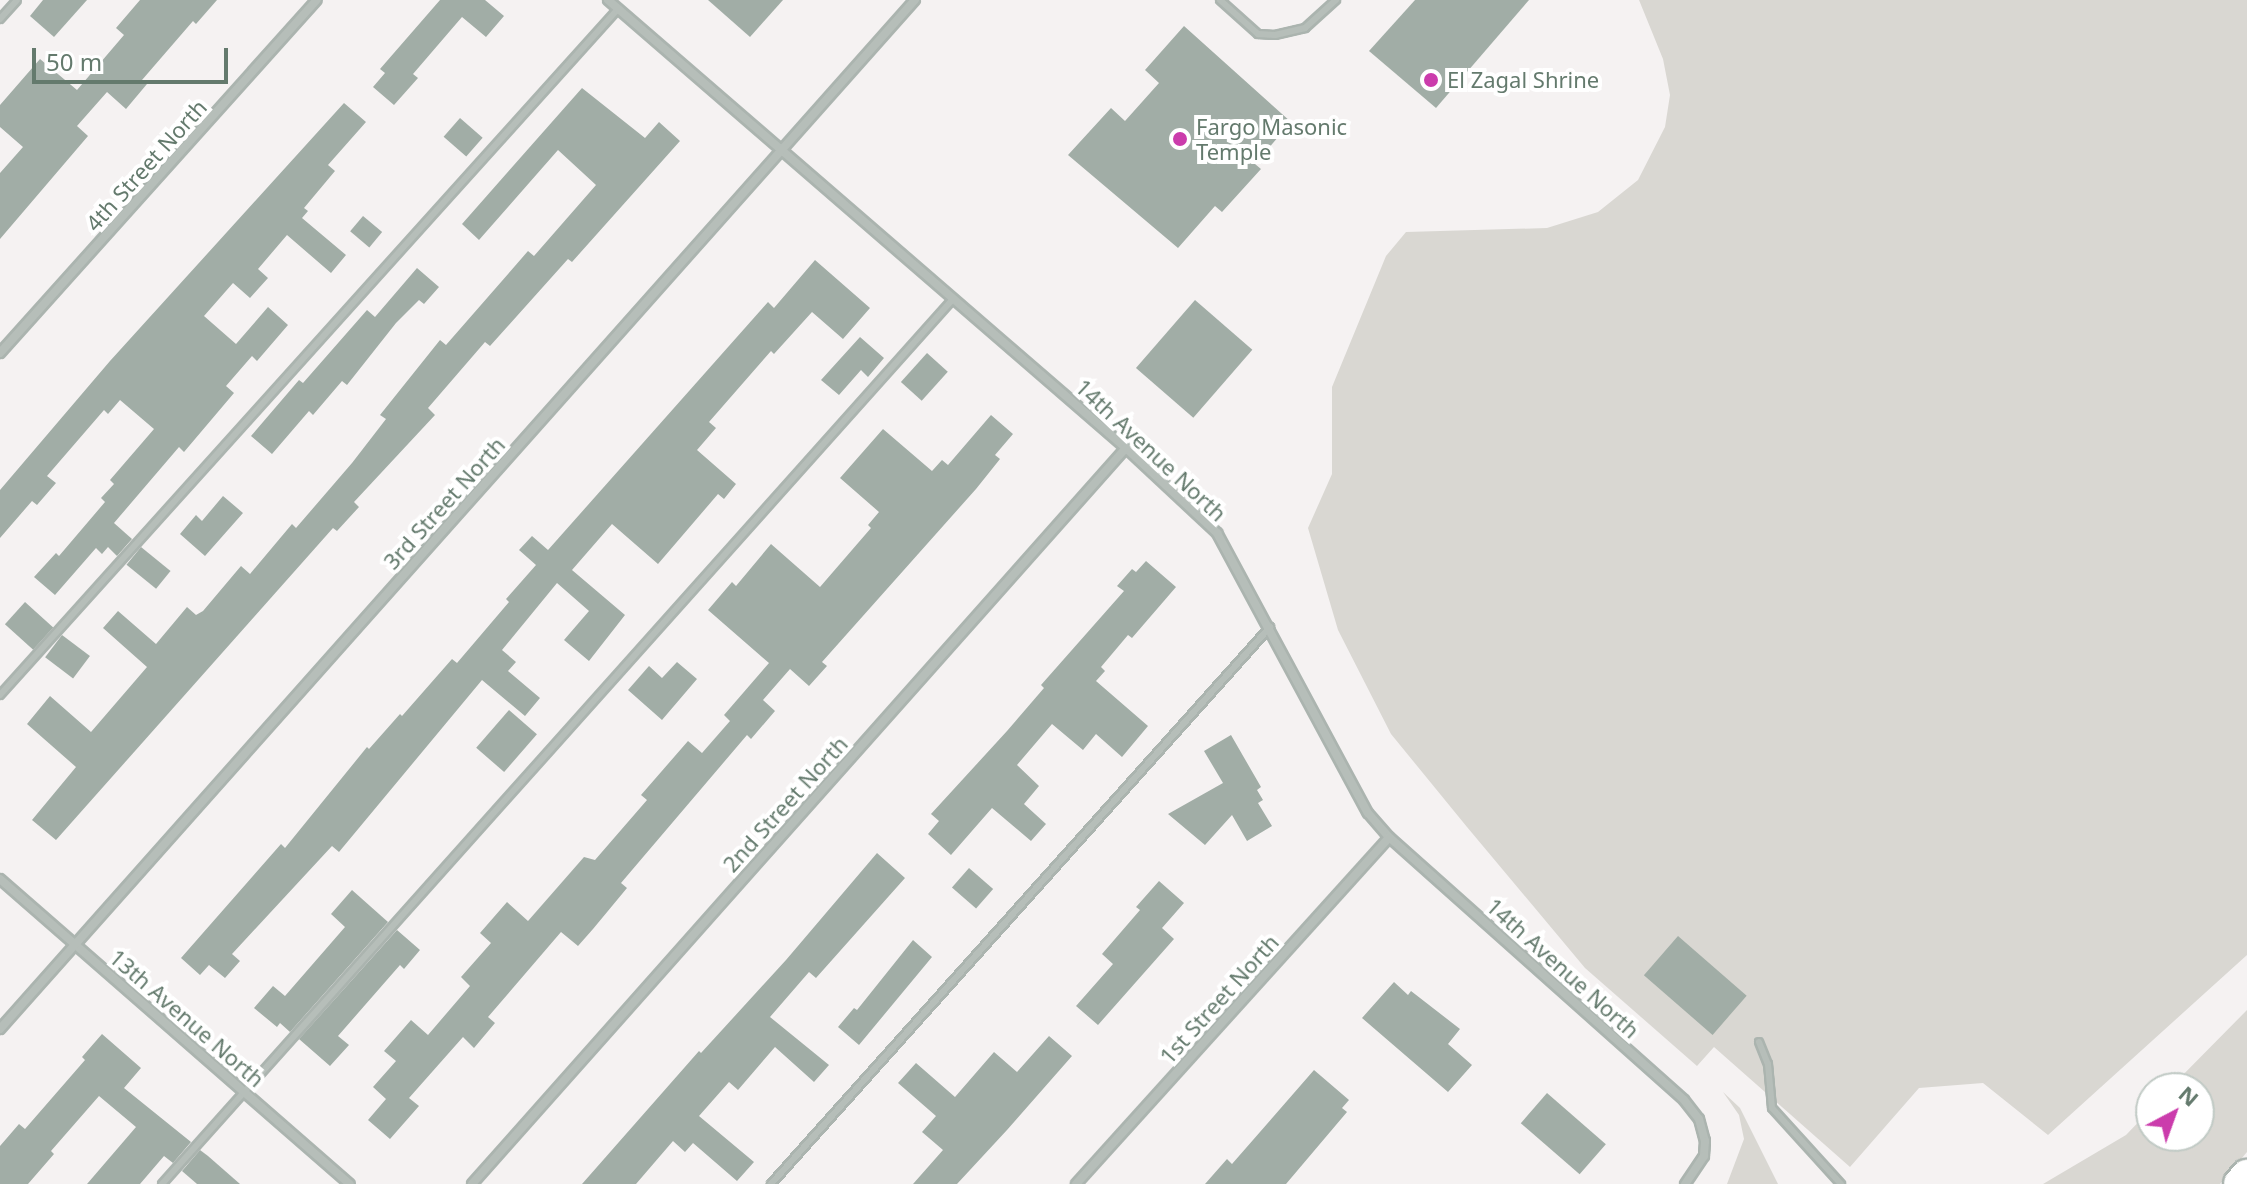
<!DOCTYPE html>
<html>
<head>
<meta charset="utf-8">
<style>
	body { margin:0 }
	#map { position:relative; width:2247px; height:1184px; overflow:hidden; background:#f5f2f2; font-family:"Noto Sans",sans-serif }
	div>[style] { position:absolute }
	.green>* { inset:0; background:#d9d7d2 }
	.building>* { inset:0; background:#a1ada6; transform-origin:0 0 }
	.roads { filter:drop-shadow(2px 0 #abb4af) drop-shadow(-2px 0 #abb4af) drop-shadow(0 2px #abb4af) drop-shadow(0 -2px #abb4af) }
	.lane>* { height:6px; margin:-3px; padding:0 3px; transform-origin:3px; border-radius:3px; background:#b6beb9 }
	.street>* { height:8px; margin:-4px; padding:0 4px; transform-origin:4px; border-radius:4px; background:#b6beb9 }
	.secondary>* { height:32px; margin:-16px; padding:0 16px; transform-origin:16px; border-radius:16px; background:#fff }
	.dots>* { width:22px; height:22px; translate:-50% -50%; box-sizing:border-box; border:4px solid #fff; border-radius:50% }
	span { translate:-50% -50%; white-space:nowrap; text-align:center; line-height:1.15; -webkit-text-stroke:8px #fff; paint-order:stroke }
	.poi-label { font-size:22px; color:#647a6d }
	.left { translate:0 -50%; text-align:left }
	.street-label { font-size:22px; color:#647a6d }
	.north { position:absolute; left:2135px; top:1072px; width:80px; height:80px; box-sizing:border-box; background:#fff; border:2px solid #c1cac5; border-radius:50%; rotate:41deg; font-size:22px; font-weight:700; line-height:32px; text-align:center; color:#647a6d }
	.north::after { content:''; display:block; margin:auto; width:28px; height:36px; background:#cb3cac; clip-path:polygon(50% 0,100% 100%,50% 72%,0 100%) }
	.scale { position:absolute; left:32px; top:48px; width:196px; height:36px; box-sizing:border-box; border:4px solid #647a6d; border-top:0; padding-left:10px; font-size:24px; line-height:28px; white-space:nowrap; color:#647a6d; -webkit-text-stroke:6px #fff; paint-order:stroke }
</style>
</head>
<body>
<div id="map">
	<div class="green">
		<div style="clip-path:polygon(1639px 0,2247px 0,2247px 955px,2048px 1135px,1983px 1083px,1919px 1088px,1850px 1167px,1714px 1047px,1697px 1066px,1585px 968px,1467px 827px,1391px 734px,1338px 630px,1308px 528px,1332px 474px,1332px 387px,1386px 256px,1406px 232px,1547px 228px,1598px 212px,1638px 180px,1665px 127px,1670px 95px,1663px 59px)"></div>
		<div style="clip-path:polygon(2247px 1010px,2247px 1152px,2220px 1184px,2043px 1184px,2126px 1135px,2151px 1109px,2151px 1136px,2199px 1136px,2199px 1088px,2170px 1088px)"></div>
		<div style="clip-path:polygon(1723px 1092px,1740px 1108px,1778px 1184px,1727px 1184px,1744px 1139px,1739px 1115px)"></div>
	</div>
	<div class="building">
		<div style="clip-path:polygon(43px 0,87px 0,54px 37px,30px 16px)"></div>
		<div style="clip-path:polygon(140px 0,217px 0,196px 24px,193px 21px,142px 80px,147px 84px,126px 109px,107px 92px,77px 126px,88px 136px,0 239px,0 173px,23px 147px,0 127px,0 105px,40px 59px,77px 90px,124px 35px,116px 28px)"></div>
		<div style="clip-path:polygon(440px 0,485px 0,504px 16px,486px 37px,462px 17px,413px 74px,418px 78px,394px 105px,373px 87px,385px 73px,380px 69px)"></div>
		<div style="clip-path:polygon(708px 0,783px 0,750px 37px)"></div>
		<div style="clip-path:polygon(1415px 0,1529px 0,1436px 108px,1369px 51px)"></div>
		<div style="clip-path:polygon(1184px 26px,1291px 122px,1255px 164px,1261px 169px,1222px 212px,1215px 206px,1178px 248px,1068px 155px,1111px 108px,1125px 121px,1159px 83px,1145px 70px)"></div>
		<div style="clip-path:polygon(582px 88px,645px 138px,659px 122px,680px 141px,572px 262px,568px 259px,490px 346px,485px 342px,428px 408px,435px 415px,354px 502px,359px 507px,337px 531px,333px 528px,56px 840px,32px 820px,76px 767px,27px 724px,50px 696px,91px 732px,147px 667px,103px 628px,118px 611px,156px 644px,187px 607px,196px 615px,203px 611px,241px 566px,250px 574px,292px 524px,296px 528px,352px 463px,386px 419px,380px 415px,440px 340px,446px 345px,528px 251px,534px 256px,596px 185px,558px 150px,479px 240px,462px 224px)"></div>
		<div style="clip-path:polygon(344px 103px,366px 122px,328px 165px,335px 171px,304px 208px,308px 211px,302px 218px,346px 255px,331px 273px,287px 235px,258px 269px,268px 278px,250px 298px,233px 283px,204px 316px,236px 344px,268px 307px,288px 325px,257px 361px,252px 356px,226px 386px,234px 393px,184px 452px,179px 447px,114px 523px,132px 539px,117px 556px,108px 547px,102px 554px,96px 548px,55px 595px,34px 577px,56px 553px,59px 556px,105px 502px,101px 498px,114px 484px,110px 480px,154px 429px,120px 400px,108px 414px,104px 410px,47px 476px,56px 483px,37px 505px,32px 501px,0 538px,0 490px,110px 361px)"></div>
		<div style="left:460px;top:118px;width:30px;height:25px;rotate:41deg"></div>
		<div style="left:363px;top:216px;width:25px;height:20px;rotate:40deg"></div>
		<div style="clip-path:polygon(815px 260px,870px 308px,843px 339px,812px 312px,774px 354px,771px 351px,709px 422px,716px 428px,697px 450px,736px 484px,724px 499px,718px 494px,658px 564px,612px 524px,572px 570px,625px 615px,589px 661px,564px 640px,589px 611px,557px 583px,502px 650px,516px 662px,508px 671px,540px 698px,525px 716px,482px 680px,339px 852px,332px 846px,232px 954px,240px 961px,225px 978px,209px 965px,200px 975px,181px 958px,281px 844px,285px 848px,367px 747px,369px 749px,400px 714px,402px 716px,452px 659px,457px 663px,509px 602px,506px 599px,536px 565px,519px 550px,532px 536px,548px 550px,768px 302px,774px 308px)"></div>
		<div style="clip-path:polygon(417px 268px,439px 287px,424px 304px,419px 300px,396px 323px,347px 385px,342px 381px,313px 415px,309px 411px,272px 454px,251px 436px,299px 380px,303px 383px,367px 310px,375px 317px)"></div>
		<div style="left:1195px;top:300px;width:76px;height:90px;rotate:41deg"></div>
		<div style="clip-path:polygon(860px 337px,884px 358px,868px 377px,861px 370px,839px 395px,821px 380px)"></div>
		<div style="left:927px;top:353px;width:28px;height:39px;rotate:42deg"></div>
		<div style="clip-path:polygon(991px 415px,1013px 434px,995px 455px,1000px 459px,976px 489px,822px 662px,827px 666px,809px 686px,790px 669px,763px 700px,775px 711px,751px 739px,747px 735px,621px 883px,627px 888px,593px 929px,578px 946px,561px 932px,488px 1017px,495px 1023px,474px 1048px,463px 1037px,409px 1098px,419px 1106px,390px 1139px,368px 1120px,386px 1099px,373px 1087px,396px 1061px,384px 1051px,411px 1020px,428px 1035px,470px 986px,461px 977px,491px 943px,480px 933px,507px 902px,528px 921px,584px 857px,595px 860px,647px 800px,641px 795px,688px 741px,702px 753px,730px 721px,724px 715px,769px 663px,708px 610px,732px 582px,736px 586px,771px 544px,820px 587px,871px 528px,868px 525px,879px 512px,840px 478px,883px 429px,932px 471px,942px 460px,948px 465px)"></div>
		<div style="clip-path:polygon(223px 496px,243px 513px,205px 556px,180px 534px,196px 515px,202px 521px)"></div>
		<div style="left:141px;top:547px;width:38px;height:23px;rotate:39deg"></div>
		<div style="clip-path:polygon(1146px 561px,1176px 587px,1132px 638px,1128px 635px,1101px 667px,1105px 671px,1096px 681px,1148px 726px,1122px 757px,1096px 734px,1083px 750px,1052px 724px,1017px 765px,1039px 786px,1024px 804px,1046px 824px,1031px 841px,992px 808px,951px 855px,928px 834px,939px 821px,931px 814px,1007px 731px,1044px 688px,1041px 685px,1124px 591px,1117px 586px,1132px 569px,1136px 572px)"></div>
		<div style="left:25px;top:602px;width:38px;height:30px;rotate:42deg"></div>
		<div style="left:62px;top:635px;width:35px;height:28px;rotate:37deg"></div>
		<div style="clip-path:polygon(677px 662px,697px 679px,662px 720px,628px 690px,649px 666px,662px 678px)"></div>
		<div style="left:509px;top:710px;width:37px;height:50px;rotate:41deg"></div>
		<div style="clip-path:polygon(1231px 735px,1261px 787px,1257px 790px,1263px 800px,1258px 803px,1272px 826px,1247px 841px,1232px 815px,1205px 845px,1168px 814px,1223px 783px,1204px 751px)"></div>
		<div style="clip-path:polygon(877px 853px,905px 878px,816px 978px,809px 972px,770px 1017px,829px 1065px,814px 1082px,775px 1047px,738px 1090px,729px 1082px,699px 1116px,754px 1162px,737px 1181px,693px 1143px,685px 1152px,673px 1141px,636px 1184px,582px 1184px,699px 1051px,701px 1053px,786px 960px)"></div>
		<div style="left:969px;top:868px;width:32px;height:26px;rotate:41deg"></div>
		<div style="clip-path:polygon(1159px 881px,1184px 903px,1162px 928px,1174px 939px,1098px 1025px,1076px 1006px,1113px 964px,1102px 954px,1140px 910px,1136px 907px)"></div>
		<div style="clip-path:polygon(352px 890px,388px 922px,290px 1032px,280px 1023px,277px 1027px,254px 1008px,273px 986px,285px 996px,345px 927px,331px 914px)"></div>
		<div style="clip-path:polygon(397px 930px,420px 950px,404px 969px,400px 965px,338px 1036px,349px 1045px,330px 1066px,299px 1039px)"></div>
		<div style="left:1678px;top:936px;width:91px;height:52px;rotate:41deg"></div>
		<div style="clip-path:polygon(913px 940px,932px 957px,859px 1045px,838px 1027px,854px 1008px,857px 1010px)"></div>
		<div style="clip-path:polygon(1394px 982px,1408px 995px,1411px 991px,1460px 1029px,1448px 1044px,1472px 1065px,1448px 1092px,1362px 1018px)"></div>
		<div style="clip-path:polygon(102px 1034px,141px 1068px,124px 1088px,191px 1142px,173px 1163px,164px 1156px,140px 1184px,87px 1184px,136px 1127px,99px 1096px,51px 1151px,54px 1154px,28px 1184px,0 1184px,0 1146px,19px 1124px,25px 1129px,85px 1060px,82px 1057px)"></div>
		<div style="clip-path:polygon(1049px 1036px,1072px 1056px,1007px 1130px,957px 1184px,913px 1184px,943px 1150px,922px 1132px,936px 1116px,898px 1083px,916px 1063px,955px 1097px,994px 1052px,1017px 1072px)"></div>
		<div style="clip-path:polygon(1314px 1070px,1349px 1100px,1342px 1108px,1347px 1112px,1286px 1184px,1205px 1184px,1227px 1159px,1232px 1164px)"></div>
		<div style="left:1547px;top:1093px;width:78px;height:40px;rotate:41deg"></div>
		<div style="clip-path:polygon(200px 1150px,208px 1156px,240px 1184px,197px 1184px,182px 1171px)"></div>
	</div>
	<div class="roads">
		<div class="lane">
			<div style="left:1220px;top:0;width:51px;rotate:41.8deg"></div>
			<div style="left:1258px;top:34px;width:17px;rotate:3deg"></div>
			<div style="left:1275px;top:35px;width:31px;rotate:-13deg"></div>
			<div style="left:1305px;top:28px;width:42px;rotate:-42.1deg"></div>
			<div style="left:0;top:19px;width:25px;rotate:-48deg"></div>
			<div style="left:0;top:695px;width:923px;rotate:-47.99deg"></div>
			<div style="left:1759px;top:1042px;width:24px;rotate:68deg"></div>
			<div style="left:1768px;top:1064px;width:44px;rotate:84.8deg"></div>
			<div style="left:1772px;top:1108px;width:103px;rotate:47.8deg"></div>
			<div style="left:162px;top:1184px;width:1187px;rotate:-48.21deg"></div>
			<div style="left:771px;top:1184px;width:748px;rotate:-48.14deg"></div>
		</div>
		<div class="street">
			<div style="left:608px;top:0;width:685px;rotate:40.86deg"></div>
			<div style="left:1126px;top:448px;width:125px;rotate:43deg"></div>
			<div style="left:1217px;top:533px;width:318px;rotate:61.7deg"></div>
			<div style="left:1368px;top:813px;width:32px;rotate:49deg"></div>
			<div style="left:1389px;top:837px;width:395px;rotate:41.7deg"></div>
			<div style="left:1684px;top:1100px;width:24px;rotate:52deg"></div>
			<div style="left:1699px;top:1119px;width:23px;rotate:75deg"></div>
			<div style="left:1705px;top:1141px;width:15px;rotate:94deg"></div>
			<div style="left:1704px;top:1156px;width:34px;rotate:124deg"></div>
			<div style="left:0;top:353px;width:474px;rotate:-48.1deg"></div>
			<div style="left:0;top:879px;width:464px;rotate:41.1deg"></div>
			<div style="left:0;top:1029px;width:1377px;rotate:-48.36deg"></div>
			<div style="left:472px;top:1184px;width:985px;rotate:-48.38deg"></div>
			<div style="left:1076px;top:1184px;width:467px;rotate:-47.9deg"></div>
		</div>
		<div class="secondary">
			<div style="left:2240px;top:1184px;width:11px;rotate:-49deg"></div>
		</div>
	</div>
	<div class="dots">
		<div style="left:1431px;top:80px;background:#cb3cac"></div>
		<div style="left:1180px;top:139px;background:#cb3cac"></div>
	</div>
	<div class="poi-label">
		<span class="left" style="left:1447px;top:80px">El Zagal Shrine</span>
		<span class="left" style="left:1196px;top:139px">Fargo Masonic<br>Temple</span>
	</div>
	<div class="street-label">
		<span style="left:146px;top:165px;rotate:-48deg">4th Street North</span>
		<span style="left:1151px;top:450px;rotate:43deg">14th Avenue North</span>
		<span style="left:444px;top:503px;rotate:-48deg">3rd Street North</span>
		<span style="left:785px;top:804px;rotate:-48deg">2nd Street North</span>
		<span style="left:1563px;top:968px;rotate:42deg">14th Avenue North</span>
		<span style="left:1219px;top:999px;rotate:-48deg">1st Street North</span>
		<span style="left:187px;top:1018px;rotate:41deg">13th Avenue North</span>
	</div>
	<div class="north">N</div>
	<div class="scale">50 m</div>
</div>
</body>
</html>
